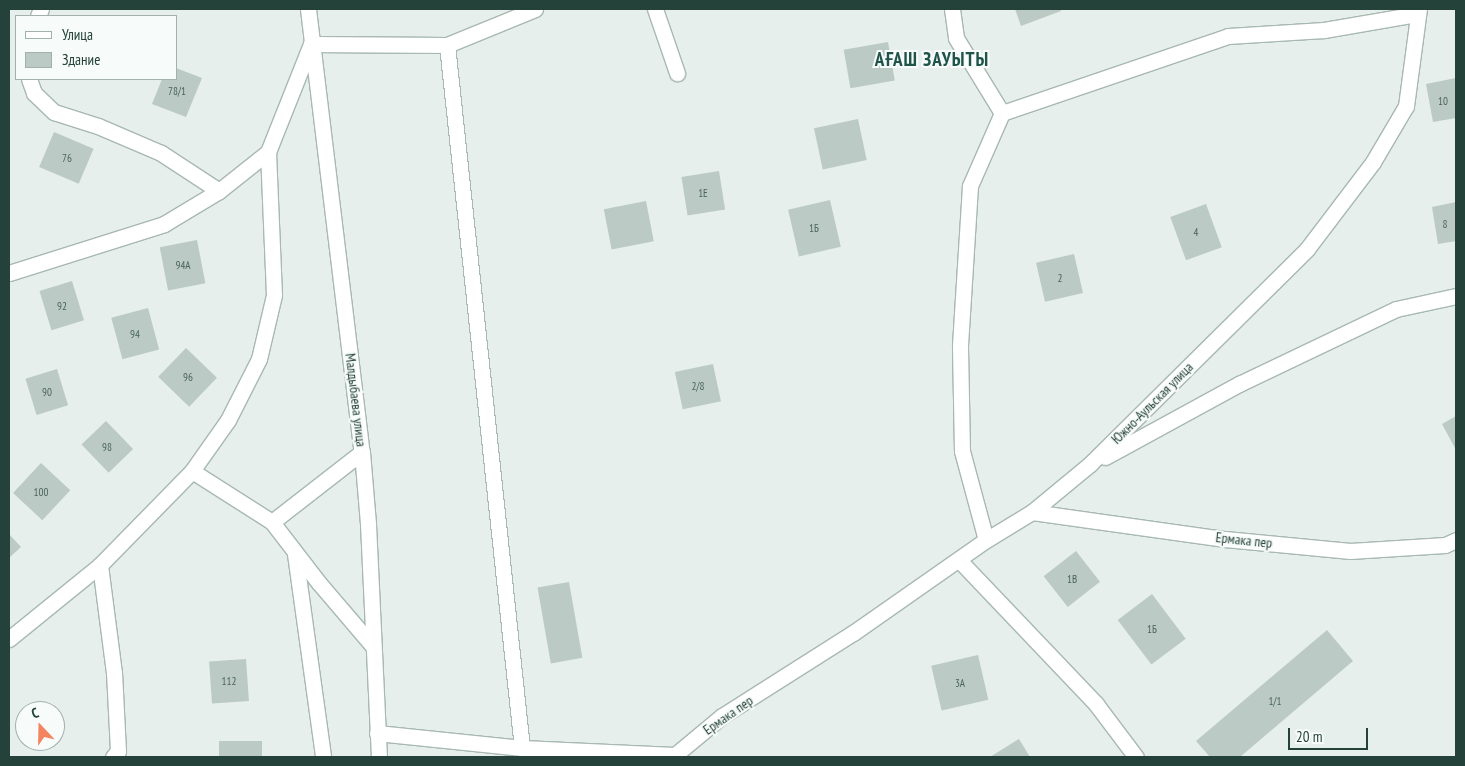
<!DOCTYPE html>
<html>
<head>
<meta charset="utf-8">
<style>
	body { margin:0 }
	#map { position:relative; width:1465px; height:766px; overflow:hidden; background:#e6efeb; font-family:"PT Sans Narrow",sans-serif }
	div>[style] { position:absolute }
	.building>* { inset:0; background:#bbcac4; transform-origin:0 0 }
	.roads { filter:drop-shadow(1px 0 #a8b8b2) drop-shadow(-1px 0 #a8b8b2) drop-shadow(0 1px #a8b8b2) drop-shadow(0 -1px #a8b8b2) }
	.lane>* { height:15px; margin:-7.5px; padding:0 7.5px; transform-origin:7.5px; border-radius:7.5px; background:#fff }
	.street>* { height:15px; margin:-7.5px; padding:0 7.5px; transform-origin:7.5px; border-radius:7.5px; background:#fff }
	.secondary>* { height:15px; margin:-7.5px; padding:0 7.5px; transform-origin:7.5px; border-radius:7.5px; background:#fff }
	span { translate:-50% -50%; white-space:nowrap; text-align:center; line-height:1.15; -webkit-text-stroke:4px #f7fbf9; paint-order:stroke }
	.number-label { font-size:11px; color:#4a645c }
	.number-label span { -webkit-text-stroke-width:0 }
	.street-label { font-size:14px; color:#24423a }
	.district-label { font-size:19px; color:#1f5548; font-weight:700; letter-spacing:1px }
	.frame { position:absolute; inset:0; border:10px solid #24423a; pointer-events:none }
	.legend { position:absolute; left:15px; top:15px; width:162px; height:65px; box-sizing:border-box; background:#f7fbf9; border:1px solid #a3b1ad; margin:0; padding:6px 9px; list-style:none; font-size:15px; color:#24423a }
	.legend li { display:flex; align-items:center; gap:10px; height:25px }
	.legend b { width:25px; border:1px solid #a3b1ad }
	.north { position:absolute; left:15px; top:701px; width:50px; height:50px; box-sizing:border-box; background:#f7fbf9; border:1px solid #a3b1ad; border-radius:50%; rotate:339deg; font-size:14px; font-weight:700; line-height:20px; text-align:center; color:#24423a }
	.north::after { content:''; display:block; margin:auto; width:18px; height:22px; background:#f4845f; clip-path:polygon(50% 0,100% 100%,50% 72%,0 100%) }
	.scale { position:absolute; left:1288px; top:728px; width:80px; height:22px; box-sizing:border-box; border:2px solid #24423a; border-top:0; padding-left:6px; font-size:15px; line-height:18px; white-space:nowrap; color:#24423a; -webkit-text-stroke:4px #f7fbf9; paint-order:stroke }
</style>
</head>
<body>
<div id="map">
	<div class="building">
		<div style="clip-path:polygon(1015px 9px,1061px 9px,1061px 11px,1021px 26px)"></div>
		<div style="left:888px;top:42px;width:39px;height:45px;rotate:80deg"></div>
		<div style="clip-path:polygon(176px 68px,202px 78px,186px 117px,152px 104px,162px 79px,176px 79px)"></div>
		<div style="clip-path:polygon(1456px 78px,1456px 118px,1433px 122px,1426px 84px)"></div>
		<div style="left:858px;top:119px;width:42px;height:45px;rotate:78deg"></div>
		<div style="left:54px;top:132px;width:43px;height:38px;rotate:23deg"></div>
		<div style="left:719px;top:171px;width:39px;height:38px;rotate:81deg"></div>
		<div style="left:830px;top:200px;width:48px;height:43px;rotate:77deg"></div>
		<div style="left:646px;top:201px;width:41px;height:43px;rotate:79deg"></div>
		<div style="clip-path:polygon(1456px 202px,1456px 241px,1438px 244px,1432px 207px)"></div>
		<div style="left:1206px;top:204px;width:46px;height:38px;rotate:70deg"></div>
		<div style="left:197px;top:240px;width:44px;height:38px;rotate:79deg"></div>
		<div style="left:1074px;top:254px;width:40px;height:39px;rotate:77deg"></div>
		<div style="left:72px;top:281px;width:41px;height:34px;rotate:73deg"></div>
		<div style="left:148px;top:308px;width:43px;height:38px;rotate:75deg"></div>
		<div style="left:186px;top:348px;width:43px;height:40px;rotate:44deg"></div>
		<div style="left:713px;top:364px;width:38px;height:39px;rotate:78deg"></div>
		<div style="left:57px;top:369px;width:38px;height:33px;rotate:73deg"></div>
		<div style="clip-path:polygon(1456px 416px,1456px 450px,1442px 424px)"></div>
		<div style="left:106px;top:421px;width:39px;height:34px;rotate:46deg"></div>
		<div style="left:41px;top:463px;width:40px;height:41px;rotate:43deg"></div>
		<div style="clip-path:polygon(9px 534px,21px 547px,9px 558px)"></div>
		<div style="left:1076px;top:551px;width:39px;height:41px;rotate:52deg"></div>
		<div style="left:569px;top:582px;width:77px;height:32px;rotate:80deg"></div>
		<div style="left:1152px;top:594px;width:56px;height:43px;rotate:53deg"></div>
		<div style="clip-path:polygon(1327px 630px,1353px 661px,1240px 757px,1210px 757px,1196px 741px)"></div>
		<div style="left:978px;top:655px;width:46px;height:48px;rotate:77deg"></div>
		<div style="left:246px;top:659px;width:42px;height:37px;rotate:86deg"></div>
		<div style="clip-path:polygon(1019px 739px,1030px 757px,990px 757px)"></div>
		<div style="left:262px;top:741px;width:16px;height:43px;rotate:90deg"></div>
	</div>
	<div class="roads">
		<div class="lane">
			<div style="left:655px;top:9px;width:68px;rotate:71deg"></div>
			<div style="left:952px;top:9px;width:29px;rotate:82deg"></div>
			<div style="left:956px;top:38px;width:88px;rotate:58.5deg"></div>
			<div style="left:1002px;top:113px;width:80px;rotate:113.7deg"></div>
			<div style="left:970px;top:186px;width:161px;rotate:93.6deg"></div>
			<div style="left:960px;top:347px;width:104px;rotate:88.9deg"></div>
			<div style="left:962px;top:451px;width:92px;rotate:74.9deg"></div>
			<div style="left:38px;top:16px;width:8px;rotate:-67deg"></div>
			<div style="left:311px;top:44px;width:136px;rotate:0.4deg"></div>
			<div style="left:447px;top:45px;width:95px;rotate:-22.2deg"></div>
			<div style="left:447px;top:45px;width:707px;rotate:83.91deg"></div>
			<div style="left:29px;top:79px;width:15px;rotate:70deg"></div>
			<div style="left:34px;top:93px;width:28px;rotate:44deg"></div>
			<div style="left:54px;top:112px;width:46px;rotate:17.7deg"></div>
			<div style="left:98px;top:126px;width:69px;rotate:23.2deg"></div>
			<div style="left:161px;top:153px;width:69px;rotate:33.2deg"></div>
			<div style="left:1002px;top:113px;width:239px;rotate:-18.8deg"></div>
			<div style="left:1228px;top:36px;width:96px;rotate:-3.6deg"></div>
			<div style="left:1324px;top:30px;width:95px;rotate:-9.7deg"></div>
			<div style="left:9px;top:273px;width:163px;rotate:-17.5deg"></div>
			<div style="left:164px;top:224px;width:64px;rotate:-31deg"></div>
			<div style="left:219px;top:191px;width:63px;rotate:-38.5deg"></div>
			<div style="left:192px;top:471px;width:95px;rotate:32.5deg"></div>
			<div style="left:272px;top:522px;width:77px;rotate:52.4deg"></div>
			<div style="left:319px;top:583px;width:82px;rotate:49.5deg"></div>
			<div style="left:272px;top:522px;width:114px;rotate:-37.9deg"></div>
			<div style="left:295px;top:554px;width:205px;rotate:82.1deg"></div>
			<div style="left:9px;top:639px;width:117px;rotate:-39.1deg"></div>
		</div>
		<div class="street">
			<div style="left:1105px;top:457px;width:153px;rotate:-28.6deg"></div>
			<div style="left:1239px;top:384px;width:174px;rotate:-25.5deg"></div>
			<div style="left:1396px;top:309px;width:61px;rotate:-12.2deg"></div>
			<div style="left:1032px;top:512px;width:195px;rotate:8deg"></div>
			<div style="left:1225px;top:539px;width:126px;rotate:5.5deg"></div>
			<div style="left:1350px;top:551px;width:95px;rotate:-3.6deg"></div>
			<div style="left:1445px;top:545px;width:12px;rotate:-24deg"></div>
			<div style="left:959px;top:560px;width:199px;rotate:46.4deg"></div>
			<div style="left:1096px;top:704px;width:66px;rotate:53deg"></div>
			<div style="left:377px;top:733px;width:146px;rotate:5.9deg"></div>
			<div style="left:522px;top:748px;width:153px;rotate:2.6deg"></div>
			<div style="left:675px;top:755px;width:61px;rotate:-39.7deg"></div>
			<div style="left:722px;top:716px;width:155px;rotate:-32.4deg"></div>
			<div style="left:853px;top:633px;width:162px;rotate:-35deg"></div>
			<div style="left:986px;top:540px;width:54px;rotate:-31.3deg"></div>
			<div style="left:1032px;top:512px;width:75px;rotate:-39.6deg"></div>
			<div style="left:1090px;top:464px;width:305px;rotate:-44.7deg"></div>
			<div style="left:1307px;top:249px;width:109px;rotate:-52.8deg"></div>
			<div style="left:1373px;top:162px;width:65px;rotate:-59.5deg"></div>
			<div style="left:1406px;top:106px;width:98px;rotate:-82.4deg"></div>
			<div style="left:113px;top:757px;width:8px;rotate:-50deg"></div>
			<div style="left:118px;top:751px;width:78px;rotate:-92.9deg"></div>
			<div style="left:114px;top:673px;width:109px;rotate:-97.4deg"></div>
			<div style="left:100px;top:565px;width:132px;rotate:-45.6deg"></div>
			<div style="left:192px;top:471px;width:62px;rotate:-54.8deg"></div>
			<div style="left:228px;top:420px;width:68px;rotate:-63.1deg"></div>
			<div style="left:259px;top:359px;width:66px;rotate:-76.8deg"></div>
			<div style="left:274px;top:295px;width:143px;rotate:-92.4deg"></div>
			<div style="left:268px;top:152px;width:116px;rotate:-68.3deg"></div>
		</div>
		<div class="secondary">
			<div style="left:308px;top:9px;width:446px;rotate:83.1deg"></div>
			<div style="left:362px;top:452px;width:72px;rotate:85.2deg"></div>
			<div style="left:368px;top:524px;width:233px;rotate:87.3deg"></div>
		</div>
	</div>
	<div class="number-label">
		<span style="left:177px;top:91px">78/1</span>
		<span style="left:1443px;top:101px">10</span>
		<span style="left:67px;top:158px">76</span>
		<span style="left:703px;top:193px">1Е</span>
		<span style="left:1445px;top:224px">8</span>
		<span style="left:814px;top:228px">1Б</span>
		<span style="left:1196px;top:232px">4</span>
		<span style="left:183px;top:265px">94А</span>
		<span style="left:1060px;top:278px">2</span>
		<span style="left:62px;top:306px">92</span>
		<span style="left:135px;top:334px">94</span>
		<span style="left:188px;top:377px">96</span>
		<span style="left:698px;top:386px">2/8</span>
		<span style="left:47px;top:392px">90</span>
		<span style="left:107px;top:447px">98</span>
		<span style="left:41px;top:492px">100</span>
		<span style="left:1072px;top:579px">1В</span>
		<span style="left:1152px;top:629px">1Б</span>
		<span style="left:229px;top:681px">112</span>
		<span style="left:960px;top:683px">3А</span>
		<span style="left:1275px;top:701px">1/1</span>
	</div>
	<div class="street-label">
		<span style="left:356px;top:400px;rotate:83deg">Малдыбаева улица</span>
		<span style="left:1152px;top:403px;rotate:-45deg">Южно-Аульская улица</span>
		<span style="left:1244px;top:540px;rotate:6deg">Ермака пер</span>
		<span style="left:728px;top:715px;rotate:-35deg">Ермака пер</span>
	</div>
	<div class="district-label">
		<span style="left:932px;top:60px">АҒАШ ЗАУЫТЫ</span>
	</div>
	<div class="frame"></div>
	<ul class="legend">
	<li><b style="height:6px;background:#fff"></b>Улица</li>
	<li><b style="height:14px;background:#bbcac4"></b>Здание</li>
	</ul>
	<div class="north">С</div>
	<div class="scale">20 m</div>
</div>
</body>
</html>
